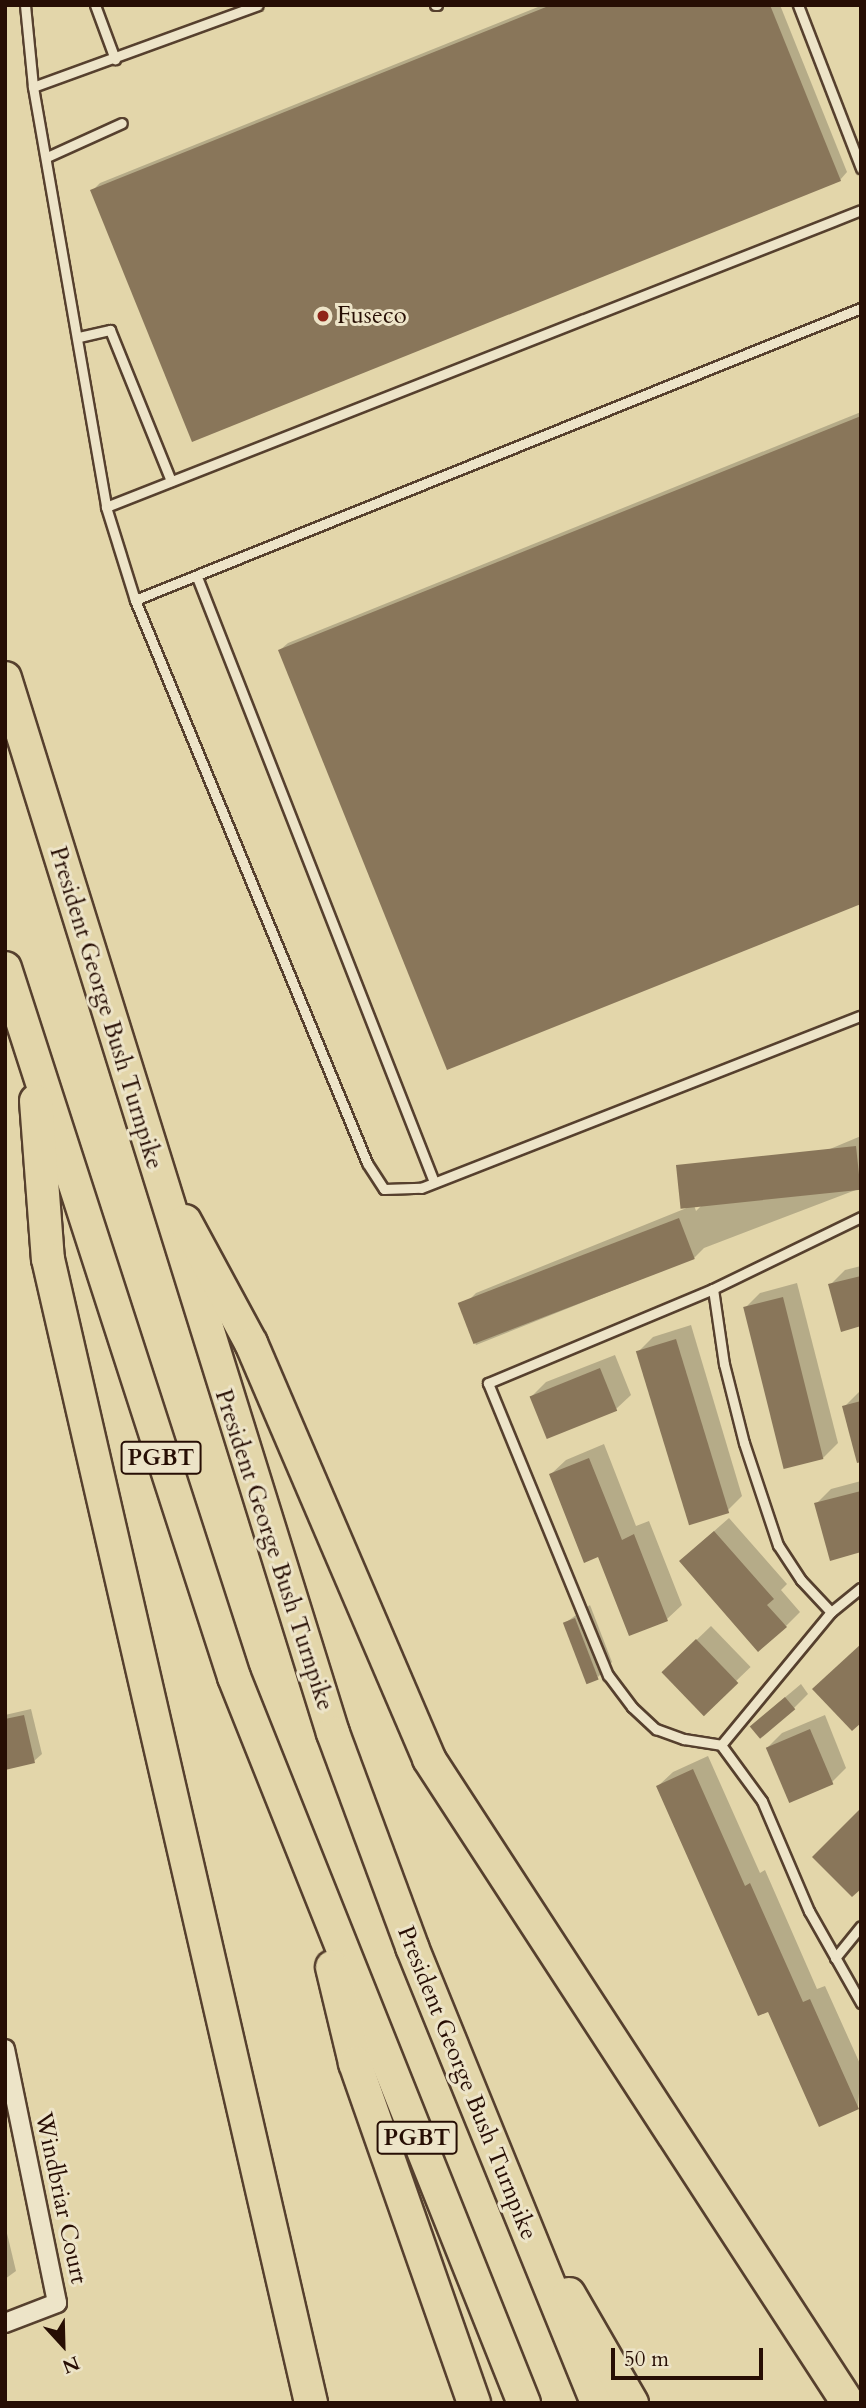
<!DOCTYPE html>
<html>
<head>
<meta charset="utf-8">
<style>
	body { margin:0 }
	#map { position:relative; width:866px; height:2408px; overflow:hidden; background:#e3d6aa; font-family:Cardo,serif }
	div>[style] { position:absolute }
	.shadow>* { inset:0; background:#0003; transform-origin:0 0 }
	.building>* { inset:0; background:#89765a; transform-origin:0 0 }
	.roads { filter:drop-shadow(2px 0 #56402e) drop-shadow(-2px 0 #56402e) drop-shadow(0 2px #56402e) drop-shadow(0 -2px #56402e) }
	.service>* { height:9px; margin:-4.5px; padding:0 4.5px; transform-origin:4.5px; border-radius:4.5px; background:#ede4c8 }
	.minor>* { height:18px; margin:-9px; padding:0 9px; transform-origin:9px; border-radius:9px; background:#ede4c8 }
	.motorway>* { height:32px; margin:-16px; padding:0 16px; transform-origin:16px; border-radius:16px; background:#e3d6aa }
	.dots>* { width:19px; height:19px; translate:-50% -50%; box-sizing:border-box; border:4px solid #ede4c8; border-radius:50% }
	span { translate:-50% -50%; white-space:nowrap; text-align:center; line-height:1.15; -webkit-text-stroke:6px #ede4c8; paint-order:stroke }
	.shield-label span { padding:2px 5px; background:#ede4c8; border:2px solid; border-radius:5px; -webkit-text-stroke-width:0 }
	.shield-label { font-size:23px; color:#270e04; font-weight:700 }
	.poi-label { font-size:24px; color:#270e04 }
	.left { translate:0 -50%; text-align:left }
	.street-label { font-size:24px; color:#270e04 }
	.frame { position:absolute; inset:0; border:7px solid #270e04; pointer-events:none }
	.north { position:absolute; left:28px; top:2310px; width:70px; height:70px; -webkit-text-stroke:5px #ede4c8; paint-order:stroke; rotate:158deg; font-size:19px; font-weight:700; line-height:28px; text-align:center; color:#270e04 }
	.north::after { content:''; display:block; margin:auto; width:24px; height:32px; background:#270e04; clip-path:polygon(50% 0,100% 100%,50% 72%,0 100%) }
	.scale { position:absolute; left:611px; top:2348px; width:152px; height:32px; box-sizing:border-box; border:4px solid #270e04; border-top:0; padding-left:9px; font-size:21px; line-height:24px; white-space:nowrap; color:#270e04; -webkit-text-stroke:5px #ede4c8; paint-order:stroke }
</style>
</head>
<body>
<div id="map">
	<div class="shadow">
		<div style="clip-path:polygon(543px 5px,780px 5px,847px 172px,840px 180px,92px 191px,100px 183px)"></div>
		<div style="clip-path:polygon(861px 412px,861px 902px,280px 650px,288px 643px)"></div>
		<div style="clip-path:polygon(861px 1136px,861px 1188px,704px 1248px,694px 1258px,476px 1345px,461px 1308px,476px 1293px,694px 1205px,696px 1211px,706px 1201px)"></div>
		<div style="clip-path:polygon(861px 1266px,861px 1324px,830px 1285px,845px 1270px)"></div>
		<div style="clip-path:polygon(797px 1283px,838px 1443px,823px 1458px,745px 1308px,760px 1293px)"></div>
		<div style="clip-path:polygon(691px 1325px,742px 1496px,727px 1511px,638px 1352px,653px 1337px)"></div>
		<div style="clip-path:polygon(615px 1355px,631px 1395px,616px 1409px,531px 1397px,546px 1382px)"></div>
		<div style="clip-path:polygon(859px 1392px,861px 1392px,861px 1460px,844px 1407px)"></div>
		<div style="clip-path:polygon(604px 1444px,636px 1526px,649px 1521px,682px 1605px,667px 1619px,630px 1634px,598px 1555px,551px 1474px,566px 1460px)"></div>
		<div style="clip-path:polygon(861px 1481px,861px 1550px,816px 1504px,831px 1489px)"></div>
		<div style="clip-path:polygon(729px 1518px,787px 1584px,781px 1590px,800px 1612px,786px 1626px,696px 1547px)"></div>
		<div style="clip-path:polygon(590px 1605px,612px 1662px,598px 1677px,565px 1623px)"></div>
		<div style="left:711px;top:1626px;width:57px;height:66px;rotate:46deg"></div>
		<div style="clip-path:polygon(801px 1684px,808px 1694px,794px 1708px,751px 1726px)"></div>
		<div style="clip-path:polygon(31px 1709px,42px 1754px,34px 1761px,5px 1768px,5px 1715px)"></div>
		<div style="clip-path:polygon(825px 1715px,846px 1768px,832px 1782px,768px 1747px,782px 1733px)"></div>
		<div style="clip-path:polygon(708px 1756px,760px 1873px,765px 1870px,817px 1989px,825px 1986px,861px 2066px,858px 2107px,769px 2009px,658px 1786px,673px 1772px)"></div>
		<div style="clip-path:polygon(5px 2225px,16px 2271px,5px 2279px)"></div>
	</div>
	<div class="building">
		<div style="clip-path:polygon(551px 5px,770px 5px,841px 181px,192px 442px,90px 190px)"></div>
		<div style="clip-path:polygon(861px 416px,861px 904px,447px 1070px,278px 650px)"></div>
		<div style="left:856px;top:1146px;width:44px;height:181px;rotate:84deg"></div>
		<div style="left:679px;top:1218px;width:44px;height:237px;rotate:69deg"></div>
		<div style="clip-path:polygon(861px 1276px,861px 1326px,841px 1332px,828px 1284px)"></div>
		<div style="left:783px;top:1297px;width:167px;height:41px;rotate:76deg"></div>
		<div style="left:676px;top:1339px;width:182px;height:42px;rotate:73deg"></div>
		<div style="left:600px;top:1368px;width:46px;height:76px;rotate:68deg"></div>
		<div style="clip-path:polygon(861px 1401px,861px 1462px,857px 1463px,842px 1406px)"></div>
		<div style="clip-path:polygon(589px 1458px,622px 1540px,634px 1534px,668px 1621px,629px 1636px,598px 1557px,584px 1563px,549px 1474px)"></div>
		<div style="clip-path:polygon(861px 1491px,861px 1552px,830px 1561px,814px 1503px)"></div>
		<div style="clip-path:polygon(714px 1531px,774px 1599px,767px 1605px,787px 1627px,758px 1652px,679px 1561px)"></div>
		<div style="left:575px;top:1618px;width:66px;height:13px;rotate:69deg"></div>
		<div style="left:696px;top:1639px;width:61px;height:48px;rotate:46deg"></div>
		<div style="clip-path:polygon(861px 1644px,861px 1723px,852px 1731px,812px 1689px)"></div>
		<div style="left:785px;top:1697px;width:16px;height:46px;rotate:50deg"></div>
		<div style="clip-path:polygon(24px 1715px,35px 1763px,5px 1770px,5px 1719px)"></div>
		<div style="left:810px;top:1729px;width:60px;height:48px;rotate:67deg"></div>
		<div style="clip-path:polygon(693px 1769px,745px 1886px,750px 1883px,803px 2002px,810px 1999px,859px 2109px,819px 2127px,768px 2012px,758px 2016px,656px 1786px)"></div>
		<div style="clip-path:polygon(861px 1808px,861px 1889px,852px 1897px,812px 1857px)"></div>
	</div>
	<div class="roads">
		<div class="service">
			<div style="left:25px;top:5px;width:82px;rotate:84.4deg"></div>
			<div style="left:33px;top:87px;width:426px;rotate:80.1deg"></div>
			<div style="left:106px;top:507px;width:811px;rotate:-21.47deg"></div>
			<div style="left:95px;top:5px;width:58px;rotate:69.7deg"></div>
			<div style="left:435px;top:5px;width:2px"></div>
			<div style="left:798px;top:5px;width:175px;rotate:68.9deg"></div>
			<div style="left:33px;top:87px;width:239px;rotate:-20deg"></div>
			<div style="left:47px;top:157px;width:82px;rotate:-24.4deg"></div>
			<div style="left:79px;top:337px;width:32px;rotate:-13deg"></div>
			<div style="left:110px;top:330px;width:163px;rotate:68deg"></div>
			<div style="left:106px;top:507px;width:97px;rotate:72.7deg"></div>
			<div style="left:135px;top:600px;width:609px;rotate:67.6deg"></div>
			<div style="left:367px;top:1163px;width:31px;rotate:57deg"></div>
			<div style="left:384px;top:1189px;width:37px;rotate:-2deg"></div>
			<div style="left:421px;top:1188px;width:472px;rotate:-21.4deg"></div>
			<div style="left:197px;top:577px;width:650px;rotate:68.61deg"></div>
			<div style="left:135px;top:600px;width:783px;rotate:-21.91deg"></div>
			<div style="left:861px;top:1217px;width:165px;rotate:154.1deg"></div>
			<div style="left:713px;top:1289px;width:244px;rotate:157.3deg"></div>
			<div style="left:488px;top:1383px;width:316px;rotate:67.7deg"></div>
			<div style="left:608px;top:1675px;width:40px;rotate:53deg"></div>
			<div style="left:632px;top:1707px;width:33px;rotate:43deg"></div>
			<div style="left:656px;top:1729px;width:30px;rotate:20deg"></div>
			<div style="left:684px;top:1739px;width:37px;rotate:9deg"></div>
			<div style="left:721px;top:1745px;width:173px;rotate:-50.4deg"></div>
			<div style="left:831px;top:1612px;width:38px;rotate:-39deg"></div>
			<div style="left:713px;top:1289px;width:76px;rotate:81.7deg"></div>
			<div style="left:724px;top:1364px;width:81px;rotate:75.8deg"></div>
			<div style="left:744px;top:1443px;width:108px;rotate:71.6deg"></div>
			<div style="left:778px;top:1545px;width:42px;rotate:56.7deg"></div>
			<div style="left:801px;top:1580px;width:44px;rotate:46.8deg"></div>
			<div style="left:721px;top:1745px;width:69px;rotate:53.8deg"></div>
			<div style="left:762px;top:1801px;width:120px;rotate:66.9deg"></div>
			<div style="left:809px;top:1911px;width:106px;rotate:60.5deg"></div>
			<div style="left:835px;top:1958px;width:41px;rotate:-50.9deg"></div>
		</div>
		<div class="minor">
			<div style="left:5px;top:2049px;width:259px;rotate:78.4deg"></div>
			<div style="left:57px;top:2303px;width:56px;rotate:159deg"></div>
		</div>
		<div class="motorway">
			<div style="left:5px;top:678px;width:1105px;rotate:72.73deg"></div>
			<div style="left:333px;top:1733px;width:228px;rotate:69.7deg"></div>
			<div style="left:412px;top:1947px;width:492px;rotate:67.9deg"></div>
			<div style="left:5px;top:968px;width:745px;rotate:72.1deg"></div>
			<div style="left:234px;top:1677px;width:782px;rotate:68.23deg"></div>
			<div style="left:36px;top:1101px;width:158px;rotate:85.7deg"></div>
			<div style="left:48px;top:1259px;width:1174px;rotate:77.05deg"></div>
			<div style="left:185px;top:1221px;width:139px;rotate:61.6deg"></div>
			<div style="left:251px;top:1343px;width:452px;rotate:66.8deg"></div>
			<div style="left:429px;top:1759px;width:768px;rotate:56.95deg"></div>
			<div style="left:332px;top:1967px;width:99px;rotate:76.5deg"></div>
			<div style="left:355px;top:2063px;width:360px;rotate:70.7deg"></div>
			<div style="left:569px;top:2294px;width:126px;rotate:60deg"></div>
		</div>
	</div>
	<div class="dots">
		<div style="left:323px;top:316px;background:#8f2418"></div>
	</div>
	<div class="shield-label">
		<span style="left:161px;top:1458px">PGBT</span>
		<span style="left:417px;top:2138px">PGBT</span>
	</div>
	<div class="poi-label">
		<span class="left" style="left:337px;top:316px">Fuseco</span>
	</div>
	<div class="street-label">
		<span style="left:106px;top:1008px;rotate:73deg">President George Bush Turnpike</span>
		<span style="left:274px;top:1550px;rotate:72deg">President George Bush Turnpike</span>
		<span style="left:467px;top:2083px;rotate:68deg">President George Bush Turnpike</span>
		<span style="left:61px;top:2198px;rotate:78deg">Windbriar Court</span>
	</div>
	<div class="frame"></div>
	<div class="north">N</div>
	<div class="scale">50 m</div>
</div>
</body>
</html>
